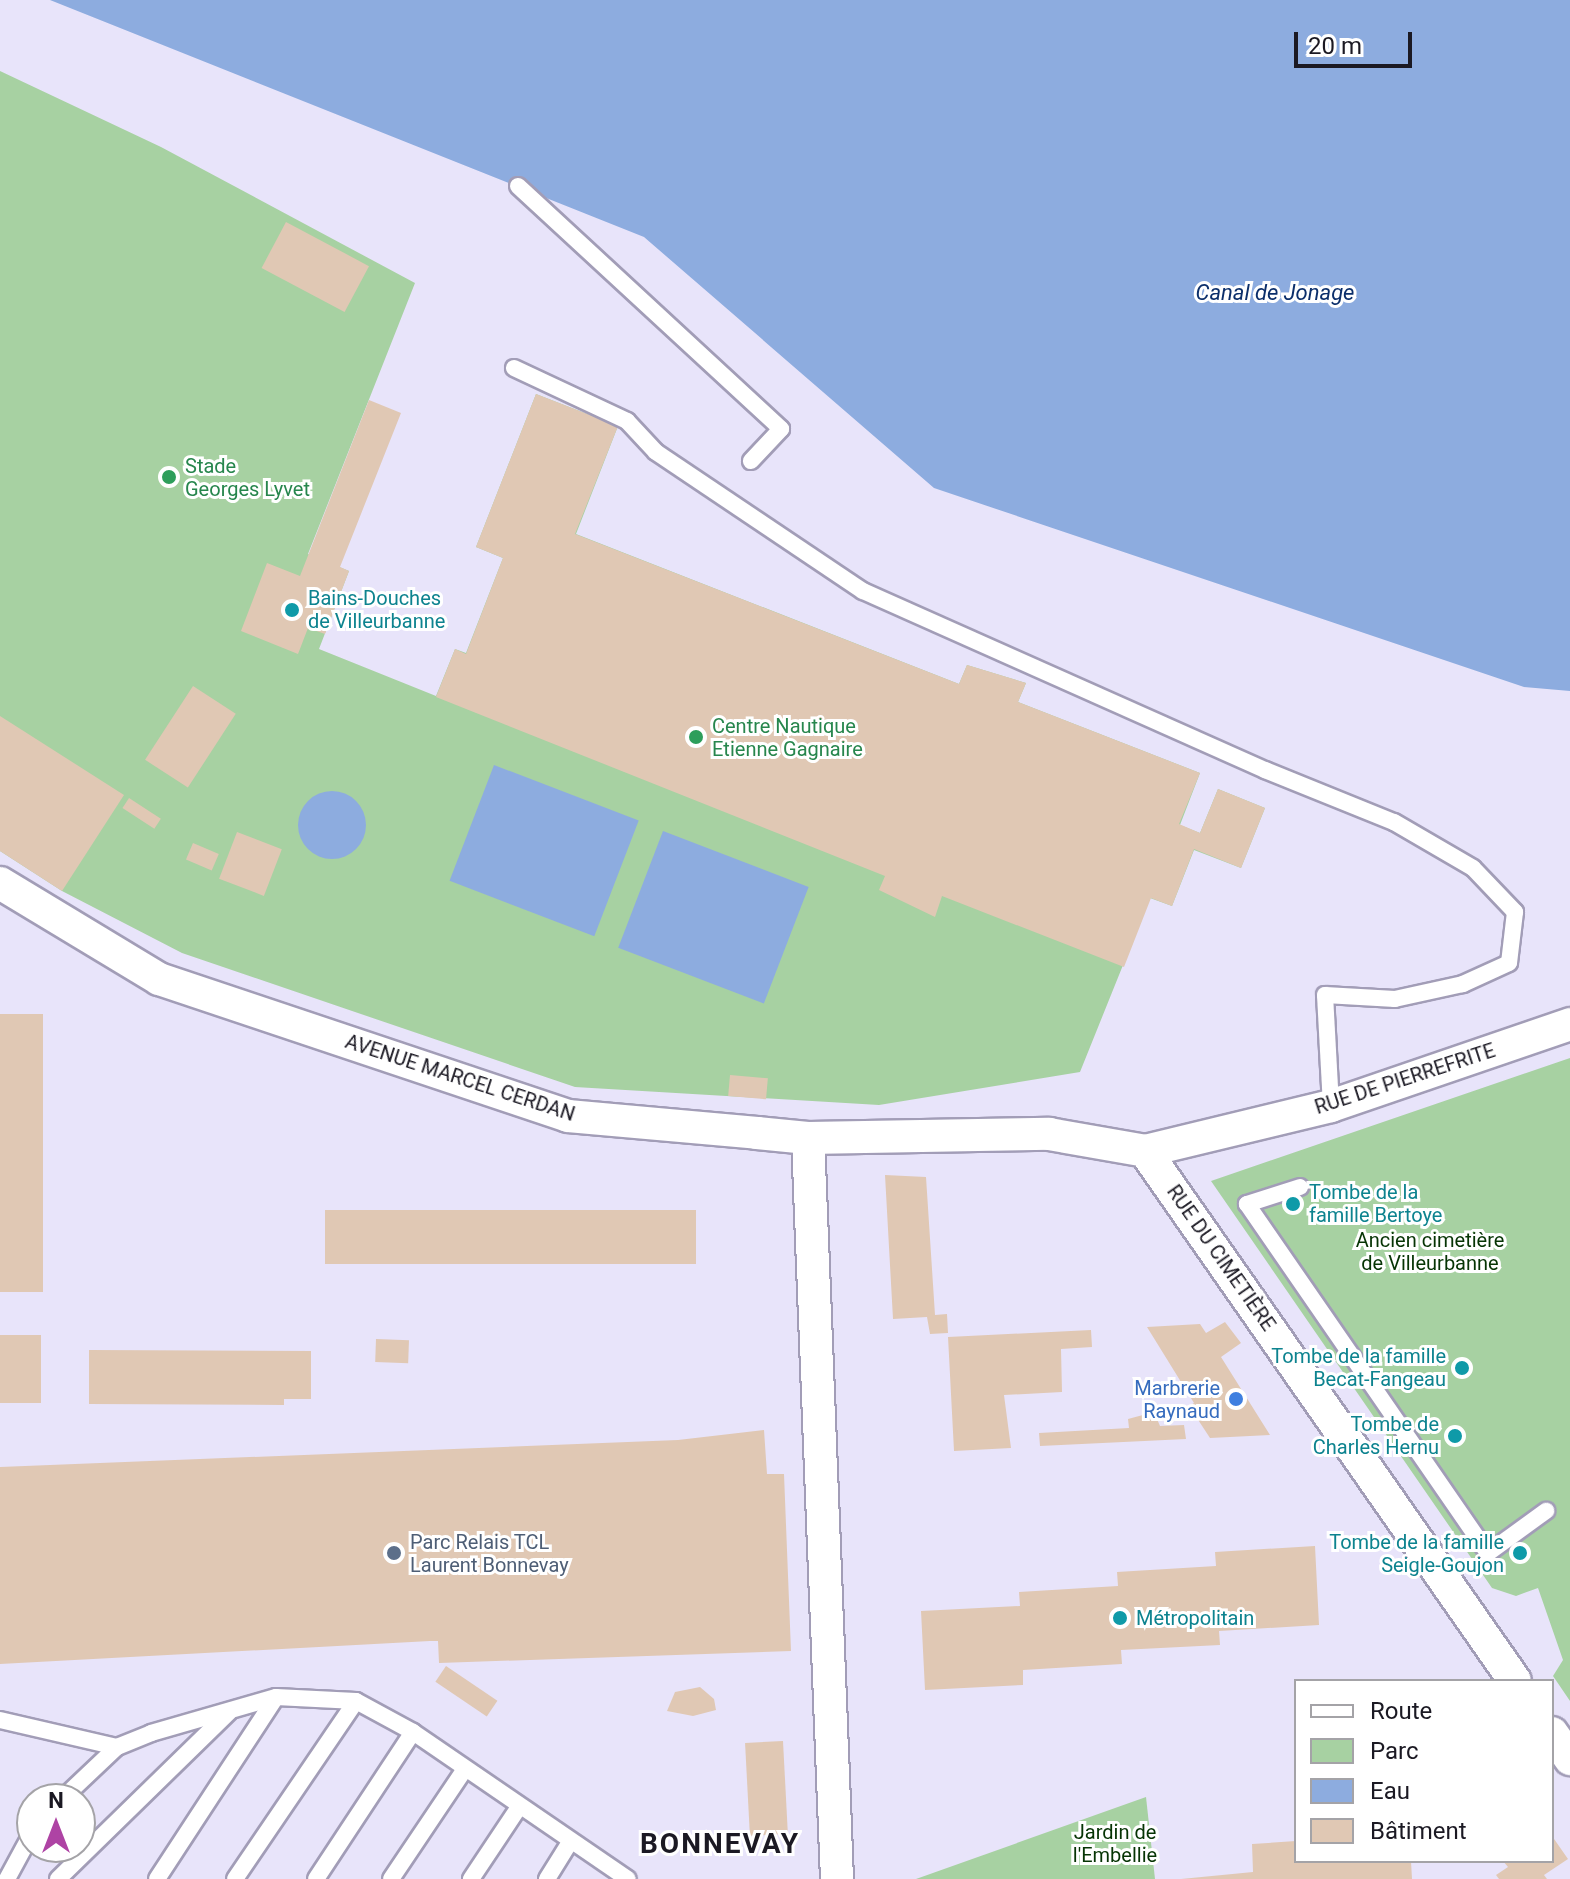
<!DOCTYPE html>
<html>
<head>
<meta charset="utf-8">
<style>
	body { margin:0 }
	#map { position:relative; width:1570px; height:1879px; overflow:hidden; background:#e8e4fa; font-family:Roboto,sans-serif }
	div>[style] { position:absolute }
	.green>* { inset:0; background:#a7d1a2 }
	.water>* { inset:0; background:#8dacdf; transform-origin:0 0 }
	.round { border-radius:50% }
	.building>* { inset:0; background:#e0c8b4; transform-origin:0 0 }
	.roads { filter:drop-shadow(2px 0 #a29db7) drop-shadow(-2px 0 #a29db7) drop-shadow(0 2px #a29db7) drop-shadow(0 -2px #a29db7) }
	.lane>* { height:16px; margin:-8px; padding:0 8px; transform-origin:8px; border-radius:8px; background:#fff }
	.street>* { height:32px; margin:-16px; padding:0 16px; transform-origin:16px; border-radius:16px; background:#fff }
	.dots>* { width:22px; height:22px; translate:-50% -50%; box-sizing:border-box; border:4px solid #fff; border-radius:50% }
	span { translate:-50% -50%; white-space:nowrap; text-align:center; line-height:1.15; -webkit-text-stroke:6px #fff; paint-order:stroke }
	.leisure-label { font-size:20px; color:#27864d }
	.left { translate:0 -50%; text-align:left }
	.culture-label { font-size:20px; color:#0d838f }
	.right { translate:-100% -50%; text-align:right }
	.street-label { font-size:20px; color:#1b1923 }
	.park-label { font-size:20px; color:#063404 }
	.shop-label { font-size:20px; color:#366cbe }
	.service-label { font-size:20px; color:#4e5e75 }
	.water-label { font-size:22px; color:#0c2f6b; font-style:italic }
	.district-label { font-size:28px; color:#1b1923; font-weight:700; letter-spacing:2px }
	.legend { position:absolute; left:1294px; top:1679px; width:260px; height:184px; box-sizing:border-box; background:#fff; border:2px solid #a4a3a7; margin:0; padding:10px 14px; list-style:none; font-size:24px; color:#1b1923 }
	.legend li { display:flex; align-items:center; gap:16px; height:40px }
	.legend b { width:40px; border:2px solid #a4a3a7 }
	.north { position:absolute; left:16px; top:1783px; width:80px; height:80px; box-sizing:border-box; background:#fff; border:2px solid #a4a3a7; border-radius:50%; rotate:0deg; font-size:22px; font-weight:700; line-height:32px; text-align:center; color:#1b1923 }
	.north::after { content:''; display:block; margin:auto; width:28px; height:36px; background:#ae43a4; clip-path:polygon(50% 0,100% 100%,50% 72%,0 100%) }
	.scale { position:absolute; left:1294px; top:32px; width:118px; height:36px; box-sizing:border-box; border:4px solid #1b1923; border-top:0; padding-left:10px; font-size:24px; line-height:28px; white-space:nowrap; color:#1b1923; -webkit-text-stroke:6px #fff; paint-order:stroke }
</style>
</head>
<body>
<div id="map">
	<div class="green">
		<div style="clip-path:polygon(0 71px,161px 147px,415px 283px,308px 554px,349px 571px,319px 649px,436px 696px,455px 649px,466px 653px,503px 558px,476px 547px,536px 394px,618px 426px,576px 534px,959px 684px,967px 665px,1026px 683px,1018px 702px,1200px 773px,1180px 825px,1200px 833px,1218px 789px,1265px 808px,1241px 868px,1194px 850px,1172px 906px,1150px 898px,1080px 1072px,879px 1105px,575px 1087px,182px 953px,62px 891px,0 851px)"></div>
		<div style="clip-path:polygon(1570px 1058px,1570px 1701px,1553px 1676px,1563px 1660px,1538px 1588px,1516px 1596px,1492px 1588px,1211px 1181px)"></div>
		<div style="clip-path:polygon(1146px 1797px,1155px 1879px,916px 1879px)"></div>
	</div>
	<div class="water">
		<div style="clip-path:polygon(50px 0,1570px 0,1570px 691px,1524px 687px,934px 488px,644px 237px)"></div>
		<div style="left:494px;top:765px;width:155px;height:124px;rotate:21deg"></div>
		<div class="round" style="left:298px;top:791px;width:68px;height:68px"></div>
		<div style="left:663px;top:831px;width:156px;height:125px;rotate:21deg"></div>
	</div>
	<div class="building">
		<div style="left:286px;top:222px;width:94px;height:52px;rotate:28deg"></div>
		<div style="clip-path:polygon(536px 394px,618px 426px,575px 534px,959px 684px,967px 665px,1026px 683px,1018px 702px,1200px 773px,1179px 824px,1200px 833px,1218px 789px,1265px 808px,1241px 868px,1194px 849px,1172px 906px,1151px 898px,1124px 967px,942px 896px,935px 917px,879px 890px,885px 876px,436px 697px,455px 649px,466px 654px,503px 558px,476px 547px)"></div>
		<div style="clip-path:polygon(369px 400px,401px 413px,340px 567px,349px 571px,325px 634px,308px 628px,298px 654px,241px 631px,267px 563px,300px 576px)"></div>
		<div style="left:193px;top:686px;width:51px;height:88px;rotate:33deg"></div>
		<div style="clip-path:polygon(0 716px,124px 795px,62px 891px,0 851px)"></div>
		<div style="left:129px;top:798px;width:38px;height:12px;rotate:33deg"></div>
		<div style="left:237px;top:832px;width:48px;height:50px;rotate:21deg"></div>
		<div style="left:193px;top:843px;width:28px;height:18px;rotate:23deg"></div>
		<div style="left:0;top:1014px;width:43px;height:278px"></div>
		<div style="left:730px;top:1075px;width:38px;height:21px;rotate:5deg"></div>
		<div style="clip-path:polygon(885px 1175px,926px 1177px,935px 1315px,947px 1314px,948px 1333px,930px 1334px,927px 1317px,893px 1319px)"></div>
		<div style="left:325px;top:1210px;width:371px;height:54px"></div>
		<div style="clip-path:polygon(1225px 1322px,1241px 1343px,1221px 1357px,1270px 1435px,1210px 1438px,1189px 1406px,1194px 1403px,1147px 1327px,1200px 1324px,1206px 1333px)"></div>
		<div style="clip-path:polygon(1091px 1330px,1092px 1347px,1061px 1349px,1062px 1392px,1004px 1395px,1011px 1448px,954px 1451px,948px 1337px)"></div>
		<div style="left:0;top:1335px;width:41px;height:68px"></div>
		<div style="left:376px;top:1339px;width:33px;height:23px;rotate:2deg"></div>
		<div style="clip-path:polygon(89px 1350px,311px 1351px,311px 1399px,284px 1399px,284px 1405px,89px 1404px)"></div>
		<div style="clip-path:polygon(1154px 1412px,1160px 1426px,1184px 1425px,1186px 1439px,1040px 1446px,1039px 1433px,1129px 1428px,1128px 1419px)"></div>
		<div style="clip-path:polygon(764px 1430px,767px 1474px,784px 1474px,791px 1651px,439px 1663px,438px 1641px,430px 1641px,0 1664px,0 1467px,678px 1440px)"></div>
		<div style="clip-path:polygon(1315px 1546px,1319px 1625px,1219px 1631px,1220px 1645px,1121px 1650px,1122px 1664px,1023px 1670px,1023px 1685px,925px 1690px,921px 1611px,1020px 1606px,1019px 1592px,1118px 1586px,1117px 1572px,1216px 1566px,1215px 1552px)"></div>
		<div style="left:446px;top:1666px;width:62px;height:19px;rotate:34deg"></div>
		<div style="clip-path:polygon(700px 1687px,714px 1699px,716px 1710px,693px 1716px,667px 1711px,675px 1692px)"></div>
		<div style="left:783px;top:1741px;width:93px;height:38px;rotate:87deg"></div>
		<div style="clip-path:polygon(1552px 1836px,1568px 1859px,1544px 1875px,1547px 1879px,1499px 1879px,1496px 1875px,1508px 1867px,1503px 1861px,1552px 1861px)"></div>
		<div style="clip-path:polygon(1296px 1841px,1296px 1861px,1411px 1861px,1412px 1879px,1181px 1879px,1253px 1872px,1252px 1844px)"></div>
	</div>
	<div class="roads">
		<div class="lane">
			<div style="left:518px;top:186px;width:358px;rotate:42.7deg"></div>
			<div style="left:781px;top:429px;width:44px;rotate:133.2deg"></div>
			<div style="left:514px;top:368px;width:125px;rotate:25.1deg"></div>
			<div style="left:627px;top:421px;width:42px;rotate:46.9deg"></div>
			<div style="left:656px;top:452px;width:249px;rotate:33.9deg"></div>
			<div style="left:863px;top:591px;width:440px;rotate:24deg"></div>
			<div style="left:1265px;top:770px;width:139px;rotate:22deg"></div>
			<div style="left:1394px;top:822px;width:91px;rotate:30.2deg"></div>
			<div style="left:1473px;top:868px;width:61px;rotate:46.3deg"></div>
			<div style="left:1515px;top:912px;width:51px;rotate:96.7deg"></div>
			<div style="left:1509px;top:963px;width:51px;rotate:155.5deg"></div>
			<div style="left:1463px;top:984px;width:70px;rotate:167.6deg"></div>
			<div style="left:1395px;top:999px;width:70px;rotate:-176.7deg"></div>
			<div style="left:1325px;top:995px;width:111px;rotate:86.9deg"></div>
			<div style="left:1300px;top:1187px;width:56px;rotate:162.2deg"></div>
			<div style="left:1247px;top:1204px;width:424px;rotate:55.4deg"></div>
			<div style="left:1488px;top:1553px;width:72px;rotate:-35.9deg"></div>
			<div style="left:0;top:1720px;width:120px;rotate:13deg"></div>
			<div style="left:62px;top:1799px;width:76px;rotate:-43.4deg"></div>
			<div style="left:117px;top:1747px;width:37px;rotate:-22deg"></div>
			<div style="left:151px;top:1733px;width:130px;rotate:-16.1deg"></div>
			<div style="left:276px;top:1697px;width:80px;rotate:2.9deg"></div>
			<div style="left:356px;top:1701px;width:65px;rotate:28.5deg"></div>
			<div style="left:413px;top:1732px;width:260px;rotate:34.4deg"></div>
			<div style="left:7px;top:1879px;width:52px;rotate:-61.5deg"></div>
			<div style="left:58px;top:1879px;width:239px;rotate:-44.3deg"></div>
			<div style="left:157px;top:1879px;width:217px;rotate:-56.8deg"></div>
			<div style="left:235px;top:1879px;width:215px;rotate:-55.8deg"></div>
			<div style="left:316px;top:1879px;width:176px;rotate:-56.6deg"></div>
			<div style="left:391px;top:1879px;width:133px;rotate:-56.1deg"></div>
			<div style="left:471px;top:1879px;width:87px;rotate:-56.3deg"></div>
			<div style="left:547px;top:1879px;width:44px;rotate:-58.1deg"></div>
		</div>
		<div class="street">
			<div style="left:0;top:883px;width:186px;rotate:31.1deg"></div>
			<div style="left:159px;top:979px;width:431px;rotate:18.5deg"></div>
			<div style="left:568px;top:1116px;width:190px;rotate:5.1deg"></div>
			<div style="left:757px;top:1133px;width:51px;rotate:5.6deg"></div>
			<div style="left:808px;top:1138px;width:241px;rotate:-1deg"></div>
			<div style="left:1049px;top:1134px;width:97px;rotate:10deg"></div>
			<div style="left:1145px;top:1151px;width:191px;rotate:-13.6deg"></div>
			<div style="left:1331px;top:1106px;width:253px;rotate:-18.9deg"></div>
			<div style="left:808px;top:1138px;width:742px;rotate:87.76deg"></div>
			<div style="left:1145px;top:1151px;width:646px;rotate:55.08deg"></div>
			<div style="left:1552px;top:1733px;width:32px;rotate:55deg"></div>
		</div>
	</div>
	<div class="dots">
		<div style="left:169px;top:477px;background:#2e9e5b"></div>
		<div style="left:292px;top:610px;background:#0f9aa8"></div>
		<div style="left:696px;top:737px;background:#2e9e5b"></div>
		<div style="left:1293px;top:1204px;background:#0f9aa8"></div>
		<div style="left:1462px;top:1368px;background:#0f9aa8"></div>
		<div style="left:1236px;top:1399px;background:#3f7fe0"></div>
		<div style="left:1455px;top:1436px;background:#0f9aa8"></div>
		<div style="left:394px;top:1553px;background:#5c6f8a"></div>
		<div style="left:1520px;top:1553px;background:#0f9aa8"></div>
		<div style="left:1120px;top:1618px;background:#0f9aa8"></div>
	</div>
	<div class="leisure-label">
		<span class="left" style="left:185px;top:478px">Stade<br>Georges Lyvet</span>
		<span class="left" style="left:712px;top:738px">Centre Nautique<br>Etienne Gagnaire</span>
	</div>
	<div class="culture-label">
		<span class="left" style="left:308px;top:610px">Bains-Douches<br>de Villeurbanne</span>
		<span class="left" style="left:1309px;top:1204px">Tombe de la<br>famille Bertoye</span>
		<span class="right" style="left:1446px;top:1368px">Tombe de la famille<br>Becat-Fangeau</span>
		<span class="right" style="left:1439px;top:1436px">Tombe de<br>Charles Hernu</span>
		<span class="right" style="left:1504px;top:1554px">Tombe de la famille<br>Seigle-Goujon</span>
		<span class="left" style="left:1136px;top:1618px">Métropolitain</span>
	</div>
	<div class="street-label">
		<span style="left:460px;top:1078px;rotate:18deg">AVENUE MARCEL CERDAN</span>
		<span style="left:1405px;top:1079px;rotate:-18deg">RUE DE PIERREFRITE</span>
		<span style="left:1221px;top:1258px;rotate:55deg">RUE DU CIMETIÈRE</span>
	</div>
	<div class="park-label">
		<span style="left:1430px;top:1252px">Ancien cimetière<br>de Villeurbanne</span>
		<span style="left:1115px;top:1844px">Jardin de<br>l'Embellie</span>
	</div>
	<div class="shop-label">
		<span class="right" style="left:1220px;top:1400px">Marbrerie<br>Raynaud</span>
	</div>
	<div class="service-label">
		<span class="left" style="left:410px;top:1554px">Parc Relais TCL<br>Laurent Bonnevay</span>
	</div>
	<div class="water-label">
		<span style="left:1275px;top:293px">Canal de Jonage</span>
	</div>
	<div class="district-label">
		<span style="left:720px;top:1844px">BONNEVAY</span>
	</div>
	<ul class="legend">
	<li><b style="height:10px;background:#fff"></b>Route</li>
	<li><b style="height:22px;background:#a7d1a2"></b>Parc</li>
	<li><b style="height:22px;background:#8dacdf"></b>Eau</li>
	<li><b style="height:22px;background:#e0c8b4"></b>Bâtiment</li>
	</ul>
	<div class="north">N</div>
	<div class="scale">20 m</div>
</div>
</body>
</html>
